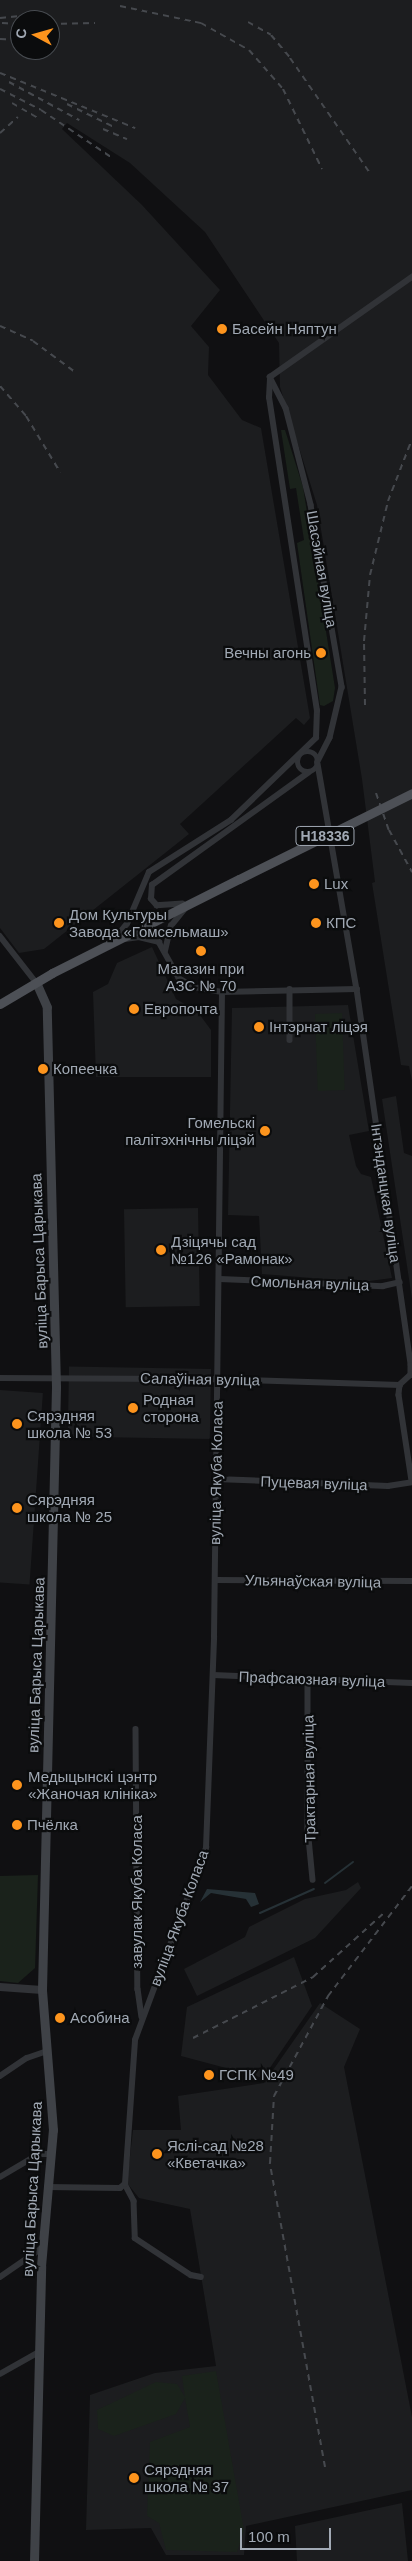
<!DOCTYPE html>
<html>
<head>
<meta charset="utf-8">
<style>
	body { margin:0 }
	#map { position:relative; width:412px; height:2561px; overflow:hidden; background:#101012; font-family:Helvetica,sans-serif }
	div>[style] { position:absolute }
	.built>* { inset:0; background:#1c1d1f; transform-origin:0 0 }
	.green>* { inset:0; background:#1a221b; transform-origin:0 0 }
	.water>* { inset:0; background:#263136 }
	.stream>* { height:2px; margin:-1px; padding:0 1px; transform-origin:1px; border-radius:1px; background:#263136 }
	.minor>* { height:5.5px; margin:-2.75px; padding:0 2.75px; transform-origin:2.75px; border-radius:2.75px; background:#313337 }
	.minor>.ring { margin:-2.75px; padding:0; box-sizing:content-box; background:none; border:5.5px solid #313337; border-radius:50% }
	.tertiary>* { height:8px; margin:-4px; padding:0 4px; transform-origin:4px; border-radius:4px; background:#313337 }
	.secondary>* { height:9px; margin:-4.5px; padding:0 4.5px; transform-origin:4.5px; border-radius:4.5px; background:#3f4247 }
	.primary>* { height:9px; margin:-4.5px; padding:0 4.5px; transform-origin:4.5px; border-radius:4.5px; background:#4d5056 }
	.rail>* { height:2px; margin-top:-1px; transform-origin:0; background:repeating-linear-gradient(90deg,#46494e 0 6px,transparent 0 11px) }
	.primary-bridge>* { height:9px; margin:-4.5px; padding:0 4.5px; transform-origin:4.5px; border-radius:4.5px; background:#4d5056 }
	.dots>* { width:14px; height:14px; translate:-50% -50%; box-sizing:border-box; border:2px solid #0b0c0d; border-radius:50% }
	span { translate:-50% -50%; white-space:nowrap; text-align:center; line-height:1.15; -webkit-text-stroke:4.5px #0b0c0d; paint-order:stroke }
	.shield-label span { padding:1px 4px; background:#0b0c0d; border:1px solid; border-radius:4px; -webkit-text-stroke-width:0 }
	.shield-label { font-size:14px; color:#a1a9b4; font-weight:700 }
	.poi-label { font-size:15px; color:#a1a9b4 }
	.left { translate:0 -50%; text-align:left }
	.right { translate:-100% -50%; text-align:right }
	.street-label { font-size:15px; color:#a1a9b4 }
	.north { position:absolute; left:10px; top:10px; width:50px; height:50px; box-sizing:border-box; background:#0b0c0d; border:1px solid #474b50; border-radius:50%; rotate:276deg; font-size:14px; font-weight:700; line-height:20px; text-align:center; color:#a1a9b4 }
	.north::after { content:''; display:block; margin:auto; width:18px; height:22px; background:#fd941d; clip-path:polygon(50% 0,100% 100%,50% 72%,0 100%) }
	.scale { position:absolute; left:240px; top:2528px; width:91px; height:22px; box-sizing:border-box; border:2px solid #a1a9b4; border-top:0; padding-left:6px; font-size:15px; line-height:18px; white-space:nowrap; color:#a1a9b4; -webkit-text-stroke:4px #0b0c0d; paint-order:stroke }
</style>
</head>
<body>
<div id="map">
	<div class="built">
		<div style="clip-path:polygon(evenodd,0 0,412px 0,412px 1081px,409px 1066px,401px 1065px,372px 883px,375px 882px,362px 779px,317px 505px,280px 387px,279px 343px,205px 232px,130px 163px,67px 123px,62px 129px,142px 205px,220px 290px,191px 326px,209px 347px,208px 375px,242px 420px,261px 428px,310px 718px,304px 725px,296px 718px,180px 824px,189px 834px,44px 949px,19px 953px,0 928px,0 0,20px 20px,50px 20px,50px 50px,20px 50px,20px 20px)"></div>
		<div style="clip-path:polygon(152px 947px,176px 999px,197px 1011px,211px 1030px,211px 1077px,96px 1077px,93px 992px,108px 984px,117px 963px)"></div>
		<div style="clip-path:polygon(348px 1005px,369px 1131px,349px 1135px,356px 1166px,361px 1174px,371px 1177px,392px 1278px,362px 1282px,262px 1274px,259px 1216px,228px 1215px,232px 1008px)"></div>
		<div style="clip-path:polygon(396px 1096px,404px 1153px,412px 1156px,412px 1299px,382px 1099px)"></div>
		<div style="left:198px;top:1208px;width:98px;height:74px;rotate:89deg"></div>
		<div style="left:211px;top:1369px;width:70px;height:142px;rotate:91deg"></div>
		<div style="left:0;top:1390px;width:43px;height:192px;rotate:4deg"></div>
		<div style="clip-path:polygon(358px 1882px,361px 1888px,315px 1938px,197px 1996px,184px 1969px,245px 1937px,249px 1927px,305px 1899px,346px 1890px)"></div>
		<div style="clip-path:polygon(294px 1957px,312px 2006px,263px 2078px,181px 2056px,187px 2007px)"></div>
		<div style="clip-path:polygon(320px 2003px,360px 2029px,344px 2067px,412px 2417px,412px 2490px,246px 2526px,244px 2555px,166px 2555px,151px 2528px,86px 2530px,90px 2395px,155px 2373px,216px 2366px,190px 2209px,139px 2198px,127px 2183px,133px 2130px,181px 2130px,178px 2096px,264px 2083px)"></div>
		<div style="clip-path:polygon(402px 2503px,408px 2561px,297px 2561px,295px 2526px)"></div>
	</div>
	<div class="green">
		<div style="clip-path:polygon(281px 430px,285px 430px,303px 487px,335px 688px,333px 701px,324px 706px,320px 705px,297px 543px,304px 540px,296px 488px,290px 489px)"></div>
		<div style="left:342px;top:1013px;width:77px;height:27px;rotate:88deg"></div>
		<div style="clip-path:polygon(38px 1875px,35px 1968px,18px 1983px,0 1981px,0 1876px)"></div>
		<div style="clip-path:polygon(216px 2371px,244px 2530px,237px 2552px,166px 2550px,159px 2523px,147px 2516px,150px 2442px,190px 2427px,185px 2398px,176px 2414px,114px 2436px,98px 2429px,97px 2410px,156px 2382px,177px 2384px,185px 2397px,182px 2376px)"></div>
	</div>
	<div class="water">
		<div style="clip-path:polygon(207px 1889px,255px 1893px,259px 1904px,251px 1907px,246px 1899px,211px 1893px,200px 1902px)"></div>
	</div>
	<div class="stream">
		<div style="left:325px;top:1883px;width:35px;rotate:-37deg"></div>
		<div style="left:260px;top:1913px;width:59px;rotate:-24deg"></div>
	</div>
	<div class="minor">
		<div style="left:270px;top:377px;width:35px;rotate:63deg"></div>
		<div style="left:286px;top:408px;width:100px;rotate:75.5deg"></div>
		<div style="left:311px;top:505px;width:185px;rotate:80.3deg"></div>
		<div style="left:342px;top:687px;width:52px;rotate:103.2deg"></div>
		<div style="left:330px;top:738px;width:27px;rotate:117deg"></div>
		<div class="ring" style="left:298px;top:752px;width:14.5px;height:14.5px"></div>
		<div style="left:318px;top:764px;width:228px;rotate:80.2deg"></div>
		<div style="left:357px;top:989px;width:380px;rotate:81.8deg"></div>
		<div style="left:411px;top:1365px;width:10px;rotate:90deg"></div>
		<div style="left:411px;top:1375px;width:15px;rotate:138deg"></div>
		<div style="left:400px;top:1385px;width:10px;rotate:96deg"></div>
		<div style="left:399px;top:1395px;width:87px;rotate:81.4deg"></div>
		<div style="left:183px;top:904px;width:26px;rotate:176deg"></div>
		<div style="left:157px;top:906px;width:9px;rotate:-131deg"></div>
		<div style="left:151px;top:899px;width:14px;rotate:-86deg"></div>
		<div style="left:152px;top:885px;width:193px;rotate:-35.7deg"></div>
		<div style="left:0;top:936px;width:58px;rotate:52deg"></div>
		<div style="left:125px;top:939px;width:14px;rotate:-8deg"></div>
		<div style="left:139px;top:937px;width:21px;rotate:14deg"></div>
		<div style="left:159px;top:942px;width:41px;rotate:60.9deg"></div>
		<div style="left:179px;top:978px;width:17px;rotate:31deg"></div>
		<div style="left:194px;top:987px;width:28px;rotate:10deg"></div>
		<div style="left:222px;top:992px;width:135px;rotate:-1.3deg"></div>
		<div style="left:113px;top:941px;width:22px;rotate:-51deg"></div>
		<div style="left:127px;top:924px;width:56px;rotate:-67.1deg"></div>
		<div style="left:149px;top:872px;width:97px;rotate:-32.4deg"></div>
		<div style="left:231px;top:820px;width:118px;rotate:-44deg"></div>
		<div style="left:316px;top:738px;width:27px;rotate:-88deg"></div>
		<div style="left:317px;top:711px;width:317px;rotate:-98.7deg"></div>
		<div style="left:269px;top:398px;width:21px;rotate:-87deg"></div>
		<div style="left:270px;top:377px;width:174px;rotate:-35.2deg"></div>
		<div style="left:165px;top:951px;width:26px;rotate:-77deg"></div>
		<div style="left:171px;top:926px;width:22px;rotate:-51deg"></div>
		<div style="left:290px;top:989px;width:51px;rotate:90deg"></div>
		<div style="left:220px;top:1279px;width:163px;rotate:2.5deg"></div>
		<div style="left:383px;top:1286px;width:17px;rotate:-13deg"></div>
		<div style="left:0;top:1378px;width:216px;rotate:0.3deg"></div>
		<div style="left:216px;top:1379px;width:184px;rotate:1.9deg"></div>
		<div style="left:216px;top:1479px;width:172px;rotate:2.3deg"></div>
		<div style="left:388px;top:1486px;width:24px;rotate:-9deg"></div>
		<div style="left:215px;top:1580px;width:197px;rotate:0.3deg"></div>
		<div style="left:213px;top:1675px;width:199px;rotate:2.3deg"></div>
		<div style="left:308px;top:1679px;width:149px;rotate:90deg"></div>
		<div style="left:308px;top:1828px;width:52px;rotate:84.5deg"></div>
		<div style="left:136px;top:1729px;width:260px;rotate:89.6deg"></div>
		<div style="left:138px;top:1989px;width:28px;rotate:82deg"></div>
		<div style="left:0;top:2076px;width:32px;rotate:-34deg"></div>
		<div style="left:27px;top:2058px;width:21px;rotate:-19deg"></div>
		<div style="left:0;top:2177px;width:45px;rotate:-30.5deg"></div>
		<div style="left:39px;top:2154px;width:10px"></div>
		<div style="left:125px;top:2184px;width:19px;rotate:62deg"></div>
		<div style="left:134px;top:2201px;width:37px;rotate:88deg"></div>
		<div style="left:135px;top:2238px;width:67px;rotate:33.5deg"></div>
		<div style="left:191px;top:2275px;width:10px;rotate:11deg"></div>
		<div style="left:47px;top:2187px;width:73px;rotate:0.8deg"></div>
		<div style="left:120px;top:2188px;width:6px;rotate:-39deg"></div>
		<div style="left:125px;top:2184px;width:144px;rotate:-86deg"></div>
		<div style="left:135px;top:2040px;width:205px;rotate:-69.7deg"></div>
		<div style="left:206px;top:1848px;width:211px;rotate:-87.8deg"></div>
		<div style="left:214px;top:1637px;width:645px;rotate:-89.29deg"></div>
		<div style="left:0;top:2277px;width:51px;rotate:-34.6deg"></div>
		<div style="left:0;top:2374px;width:45px;rotate:-29.4deg"></div>
	</div>
	<div class="tertiary">
		<div style="left:0;top:1987px;width:42px;rotate:4.1deg"></div>
	</div>
	<div class="secondary">
		<div style="left:34px;top:2561px;width:295px;rotate:-88.6deg"></div>
		<div style="left:41px;top:2266px;width:137px;rotate:-85deg"></div>
		<div style="left:53px;top:2130px;width:140px;rotate:-94.5deg"></div>
		<div style="left:42px;top:1990px;width:603px;rotate:-88.67deg"></div>
		<div style="left:56px;top:1387px;width:380px;rotate:-91.4deg"></div>
		<div style="left:47px;top:1007px;width:27px;rotate:-114deg"></div>
	</div>
	<div class="primary">
		<div style="left:0;top:1004px;width:61px;rotate:-30.8deg"></div>
		<div style="left:52px;top:973px;width:209px;rotate:-26.7deg"></div>
	</div>
	<div class="rail">
		<div style="left:120px;top:6px;width:83px;rotate:11.9deg"></div>
		<div style="left:201px;top:23px;width:55px;rotate:29.4deg"></div>
		<div style="left:249px;top:50px;width:52px;rotate:48.9deg"></div>
		<div style="left:283px;top:89px;width:89px;rotate:64deg"></div>
		<div style="left:0;top:18px;width:37px;rotate:-6deg"></div>
		<div style="left:248px;top:22px;width:26px;rotate:29deg"></div>
		<div style="left:271px;top:35px;width:30px;rotate:50deg"></div>
		<div style="left:290px;top:58px;width:140px;rotate:55.2deg"></div>
		<div style="left:2px;top:23px;width:18px;rotate:3deg"></div>
		<div style="left:50px;top:24px;width:45px;rotate:-1.3deg"></div>
		<div style="left:0;top:39px;width:20px;rotate:3deg"></div>
		<div style="left:0;top:73px;width:146px;rotate:22.2deg"></div>
		<div style="left:9px;top:82px;width:80px;rotate:28.5deg"></div>
		<div style="left:0;top:89px;width:46px;rotate:27.1deg"></div>
		<div style="left:41px;top:110px;width:84px;rotate:33.9deg"></div>
		<div style="left:12px;top:103px;width:32px;rotate:30deg"></div>
		<div style="left:67px;top:104px;width:52px;rotate:26.1deg"></div>
		<div style="left:103px;top:129px;width:26px;rotate:23deg"></div>
		<div style="left:0;top:133px;width:24px;rotate:-42deg"></div>
		<div style="left:0;top:326px;width:36px;rotate:24deg"></div>
		<div style="left:33px;top:341px;width:52px;rotate:36.4deg"></div>
		<div style="left:0;top:386px;width:40px;rotate:49deg"></div>
		<div style="left:26px;top:416px;width:66px;rotate:58.7deg"></div>
		<div style="left:365px;top:705px;width:64px;rotate:-90.9deg"></div>
		<div style="left:364px;top:641px;width:66px;rotate:-84.8deg"></div>
		<div style="left:370px;top:575px;width:76px;rotate:-76.3deg"></div>
		<div style="left:388px;top:501px;width:66px;rotate:-68.8deg"></div>
		<div style="left:376px;top:793px;width:39px;rotate:71deg"></div>
		<div style="left:389px;top:830px;width:48px;rotate:61.3deg"></div>
		<div style="left:193px;top:2038px;width:135px;rotate:-26.9deg"></div>
		<div style="left:313px;top:1977px;width:97px;rotate:-42.1deg"></div>
		<div style="left:325px;top:2467px;width:309px;rotate:-100.3deg"></div>
		<div style="left:270px;top:2163px;width:67px;rotate:-86.6deg"></div>
		<div style="left:274px;top:2096px;width:114px;rotate:-61.6deg"></div>
		<div style="left:328px;top:1996px;width:138px;rotate:-52.6deg"></div>
	</div>
	<div class="primary-bridge">
		<div style="left:239px;top:879px;width:193px;rotate:-26.4deg"></div>
	</div>
	<div class="dots">
		<div style="left:222px;top:329px;background:#fd941d"></div>
		<div style="left:321px;top:653px;background:#fd941d"></div>
		<div style="left:314px;top:884px;background:#fd941d"></div>
		<div style="left:59px;top:923px;background:#fd941d"></div>
		<div style="left:316px;top:923px;background:#fd941d"></div>
		<div style="left:201px;top:951px;background:#fd941d"></div>
		<div style="left:134px;top:1009px;background:#fd941d"></div>
		<div style="left:259px;top:1027px;background:#fd941d"></div>
		<div style="left:43px;top:1069px;background:#fd941d"></div>
		<div style="left:265px;top:1131px;background:#fd941d"></div>
		<div style="left:161px;top:1250px;background:#fd941d"></div>
		<div style="left:133px;top:1408px;background:#fd941d"></div>
		<div style="left:17px;top:1424px;background:#fd941d"></div>
		<div style="left:17px;top:1508px;background:#fd941d"></div>
		<div style="left:17px;top:1785px;background:#fd941d"></div>
		<div style="left:17px;top:1825px;background:#fd941d"></div>
		<div style="left:60px;top:2018px;background:#fd941d"></div>
		<div style="left:209px;top:2075px;background:#fd941d"></div>
		<div style="left:157px;top:2154px;background:#fd941d"></div>
		<div style="left:134px;top:2478px;background:#fd941d"></div>
	</div>
	<div class="shield-label">
		<span style="left:325px;top:836px">Н18336</span>
	</div>
	<div class="poi-label">
		<span class="left" style="left:232px;top:329px">Басейн Няптун</span>
		<span class="right" style="left:311px;top:653px">Вечны агонь</span>
		<span class="left" style="left:324px;top:884px">Lux</span>
		<span class="left" style="left:69px;top:923px">Дом Культуры<br>Завода «Гомсельмаш»</span>
		<span class="left" style="left:326px;top:923px">КПС</span>
		<span style="left:201px;top:977px">Магазин при<br>АЗС № 70</span>
		<span class="left" style="left:144px;top:1009px">Европочта</span>
		<span class="left" style="left:269px;top:1027px">Інтэрнат ліцэя</span>
		<span class="left" style="left:53px;top:1069px">Копеечка</span>
		<span class="right" style="left:255px;top:1131px">Гомельскі<br>палітэхнічны ліцэй</span>
		<span class="left" style="left:171px;top:1250px">Дзіцячы сад<br>№126 «Рамонак»</span>
		<span class="left" style="left:143px;top:1408px">Родная<br>сторона</span>
		<span class="left" style="left:27px;top:1424px">Сярэдняя<br>школа № 53</span>
		<span class="left" style="left:27px;top:1508px">Сярэдняя<br>школа № 25</span>
		<span class="left" style="left:28px;top:1785px">Медыцынскі цэнтр<br>«Жаночая клініка»</span>
		<span class="left" style="left:27px;top:1825px">Пчёлка</span>
		<span class="left" style="left:70px;top:2018px">Асобина</span>
		<span class="left" style="left:219px;top:2075px">ГСПК №49</span>
		<span class="left" style="left:167px;top:2154px">Яслі-сад №28<br>«Кветачка»</span>
		<span class="left" style="left:144px;top:2478px">Сярэдняя<br>школа № 37</span>
	</div>
	<div class="street-label">
		<span style="left:322px;top:569px;rotate:80deg">Шасэйная вуліца</span>
		<span style="left:386px;top:1193px;rotate:82deg">Інтэнданцкая вуліца</span>
		<span style="left:39px;top:1261px;rotate:-92deg">вуліца Барыса Царыкава</span>
		<span style="left:310px;top:1283px;rotate:2deg">Смольная вуліца</span>
		<span style="left:200px;top:1379px;rotate:1deg">Салаўіная вуліца</span>
		<span style="left:216px;top:1473px;rotate:-89deg">вуліца Якуба Коласа</span>
		<span style="left:314px;top:1483px;rotate:2deg">Пуцевая вуліца</span>
		<span style="left:313px;top:1581px;rotate:1deg">Ульянаўская вуліца</span>
		<span style="left:36px;top:1665px;rotate:-88deg">вуліца Барыса Царыкава</span>
		<span style="left:312px;top:1679px;rotate:2deg">Прафсаюзная вуліца</span>
		<span style="left:309px;top:1779px;rotate:-91deg">Трактарная вуліца</span>
		<span style="left:137px;top:1892px;rotate:-90deg">завулак Якуба Коласа</span>
		<span style="left:179px;top:1918px;rotate:-70deg">вуліца Якуба Коласа</span>
		<span style="left:32px;top:2189px;rotate:-87deg">вуліца Барыса Царыкава</span>
	</div>
	<div class="north">С</div>
	<div class="scale">100 m</div>
</div>
</body>
</html>
